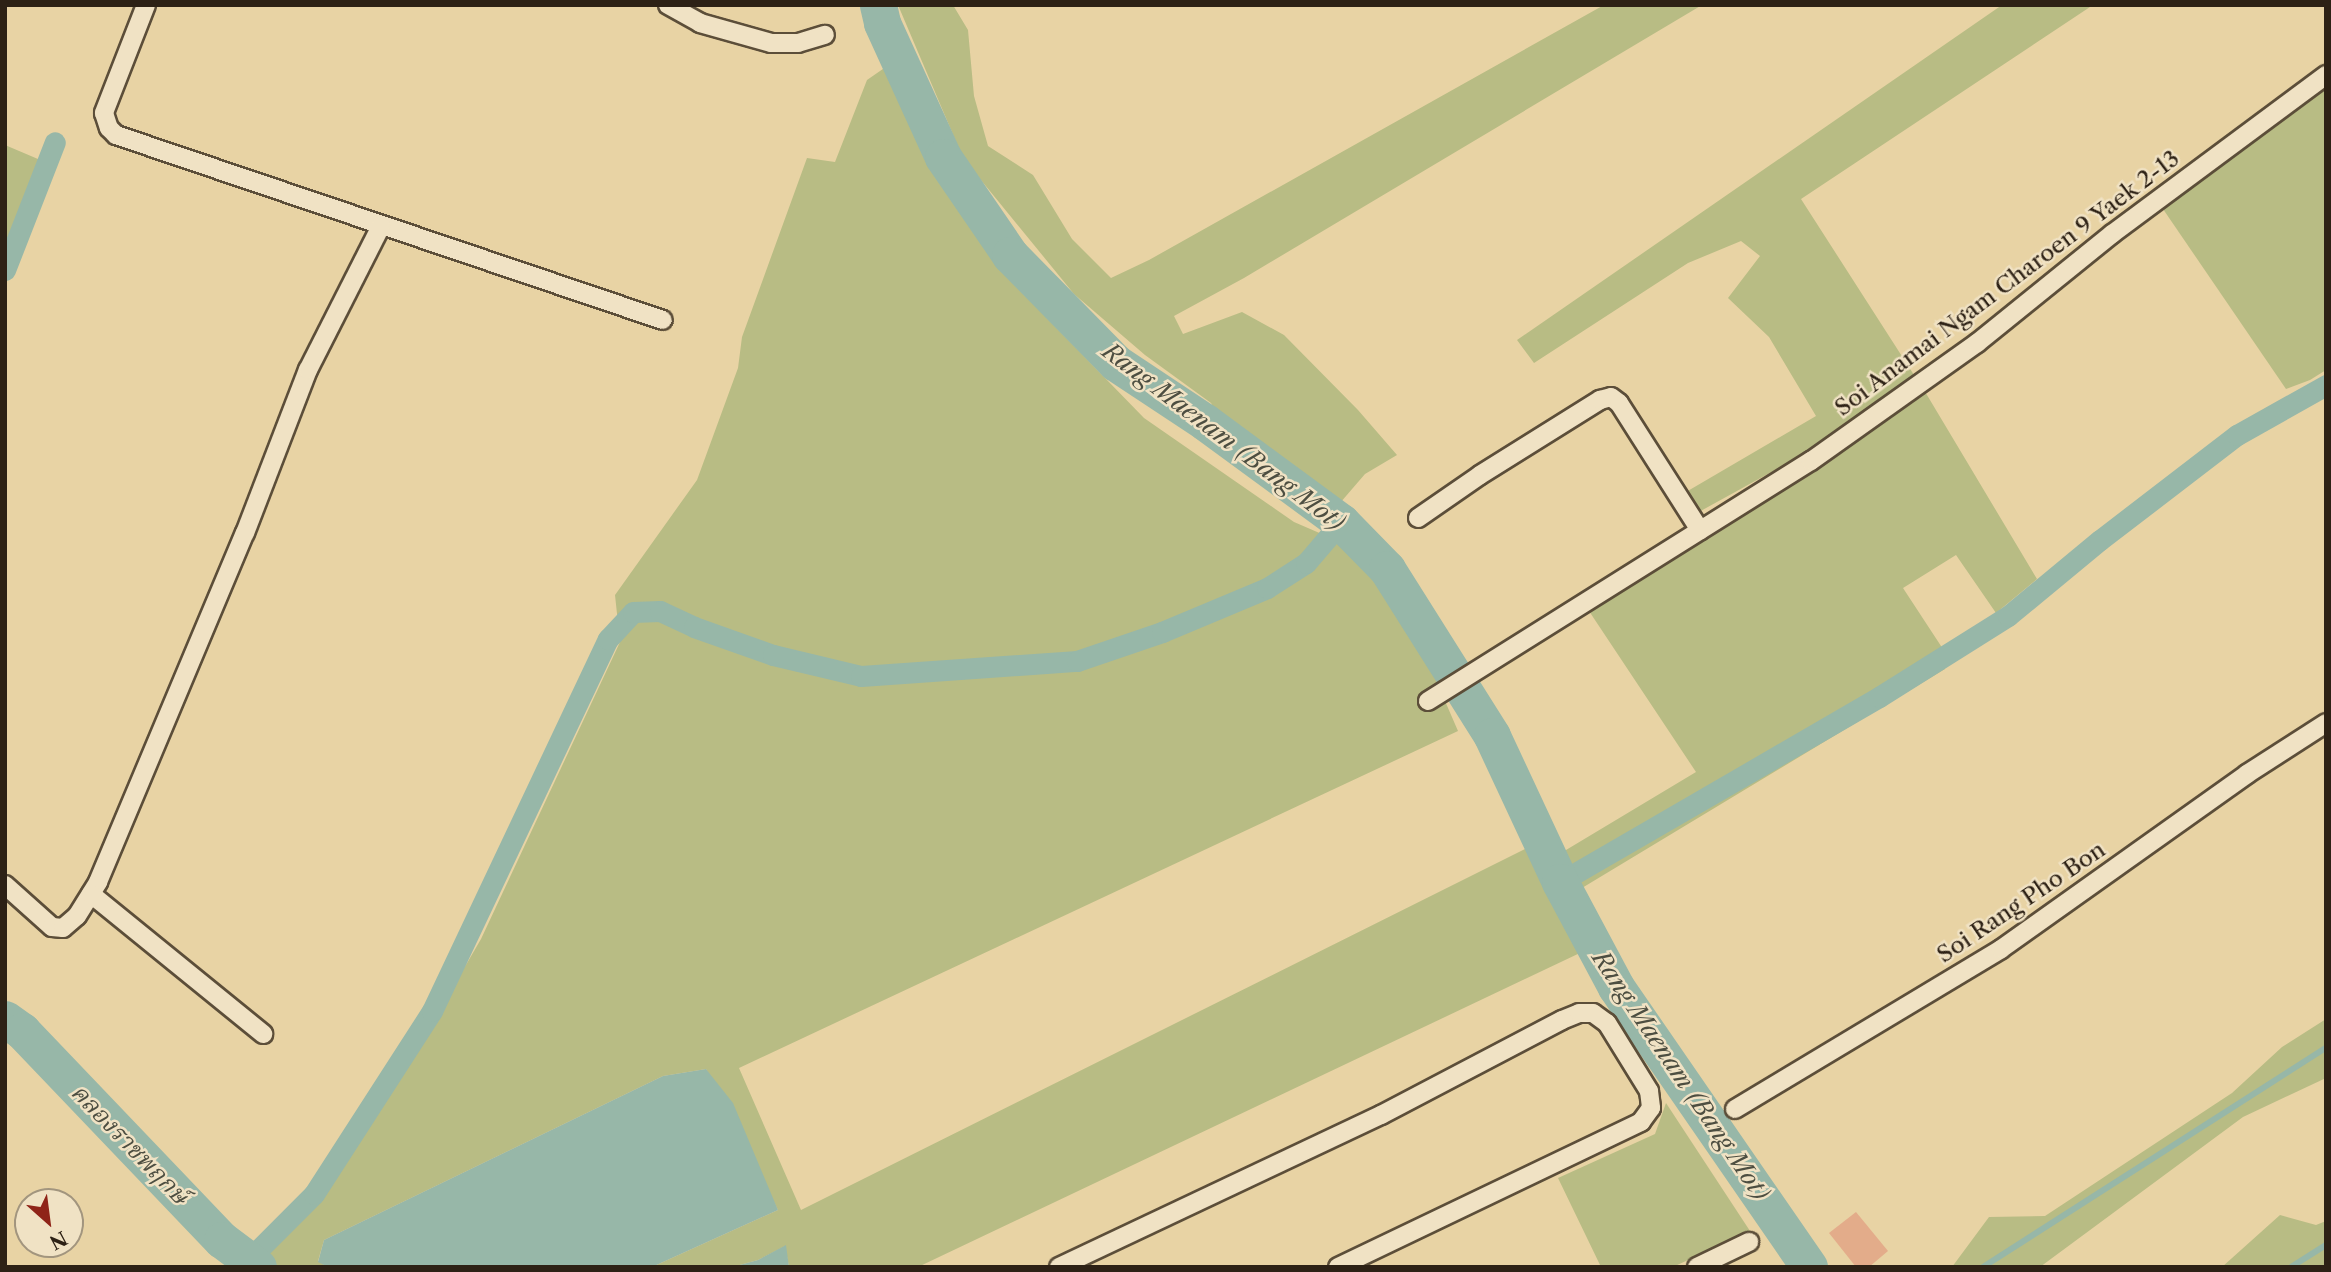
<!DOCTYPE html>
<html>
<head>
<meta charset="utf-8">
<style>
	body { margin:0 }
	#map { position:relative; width:2331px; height:1272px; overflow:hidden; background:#e8d3a4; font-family:"Libre Caslon Text","Noto Serif Thai",serif }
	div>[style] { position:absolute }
	.green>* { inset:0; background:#b8bc84 }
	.water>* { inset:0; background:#97b7a8 }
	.stream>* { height:6px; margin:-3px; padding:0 3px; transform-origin:3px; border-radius:3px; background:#97b7a8 }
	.canal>* { height:21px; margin:-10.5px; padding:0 10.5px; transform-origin:10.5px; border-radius:10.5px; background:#97b7a8 }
	.river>* { height:37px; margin:-18.5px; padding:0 18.5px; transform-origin:18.5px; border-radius:18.5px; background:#97b7a8 }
	.building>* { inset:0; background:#e3ac8a }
	.roads { filter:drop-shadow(2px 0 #5c4e39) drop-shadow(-2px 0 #5c4e39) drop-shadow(0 2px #5c4e39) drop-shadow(0 -2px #5c4e39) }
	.street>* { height:18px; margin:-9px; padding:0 9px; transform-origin:9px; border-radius:9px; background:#f0e2c4 }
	span { translate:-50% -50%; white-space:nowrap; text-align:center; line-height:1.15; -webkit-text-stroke:5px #f0e2c4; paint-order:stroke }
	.street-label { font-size:23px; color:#2d2115 }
	.water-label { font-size:24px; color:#4d4e41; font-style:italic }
	.frame { position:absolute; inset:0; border:7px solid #2d2115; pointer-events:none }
	.north { position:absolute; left:14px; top:1188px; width:70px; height:70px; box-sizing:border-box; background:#f0e2c4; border:2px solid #a2957e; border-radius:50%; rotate:152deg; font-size:19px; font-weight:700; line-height:28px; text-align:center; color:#2d2115 }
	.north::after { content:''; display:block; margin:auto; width:24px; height:32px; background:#8f2418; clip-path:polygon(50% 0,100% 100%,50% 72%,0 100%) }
</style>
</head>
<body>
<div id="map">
	<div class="green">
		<div style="clip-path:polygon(898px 5px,953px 5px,968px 30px,974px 96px,988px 146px,1033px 175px,1072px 239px,1111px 278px,1149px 260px,1604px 5px,1702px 5px,1244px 278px,1174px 316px,1183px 334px,1242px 312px,1284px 335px,1358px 410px,1397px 455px,1365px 474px,1340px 503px,1224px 425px,1211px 403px,1145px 355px,1074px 294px,963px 158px)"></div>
		<div style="clip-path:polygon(2002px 5px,2093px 5px,1801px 199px,1914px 375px,1797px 458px,1697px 513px,1686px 492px,1816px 416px,1769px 337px,1728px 298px,1760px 256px,1741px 241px,1688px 263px,1534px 363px,1517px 340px)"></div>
		<div style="clip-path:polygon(893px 62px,901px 97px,997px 267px,1144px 418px,1294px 522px,1338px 541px,1386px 593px,1435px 678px,1458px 731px,739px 1068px,801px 1210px,1527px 848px,1582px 952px,918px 1267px,789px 1267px,785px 1246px,758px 1260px,732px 1267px,652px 1267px,778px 1210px,706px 1069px,663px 1076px,324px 1240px,318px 1261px,328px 1267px,272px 1267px,260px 1259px,348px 1153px,405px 1070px,481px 939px,620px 642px,615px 595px,697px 480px,738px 368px,742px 337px,807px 158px,835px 162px,867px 80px)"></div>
		<div style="clip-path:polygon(2326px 89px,2326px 370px,2310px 380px,2286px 389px,2163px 209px)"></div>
		<div style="clip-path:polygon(5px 145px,45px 162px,5px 258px)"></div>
		<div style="clip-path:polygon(1924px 390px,2037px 579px,1996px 613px,1956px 555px,1903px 588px,1941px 646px,1945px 669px,1577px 891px,1561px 853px,1696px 772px,1589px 611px)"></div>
		<div style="clip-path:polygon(2326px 1019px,2326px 1078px,2243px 1117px,2040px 1267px,1952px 1267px,1989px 1217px,2045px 1216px,2232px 1093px,2282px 1047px)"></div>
		<div style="clip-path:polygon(1666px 1103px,1750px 1231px,1673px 1267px,1601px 1267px,1558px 1178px,1655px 1134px)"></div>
		<div style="clip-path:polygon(2280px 1215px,2316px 1225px,2326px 1221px,2326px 1267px,2222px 1267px)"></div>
	</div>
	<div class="water">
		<div style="clip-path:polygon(706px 1069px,733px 1103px,778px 1210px,652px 1267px,328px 1267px,318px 1262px,324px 1240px,663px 1076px)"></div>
		<div style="clip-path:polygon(786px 1245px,789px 1267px,732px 1267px,758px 1260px)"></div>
	</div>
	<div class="stream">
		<div style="left:1983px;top:1267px;width:407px;rotate:-32.6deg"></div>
		<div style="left:2291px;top:1267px;width:41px;rotate:-32.2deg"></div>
	</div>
	<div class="canal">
		<div style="left:5px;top:270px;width:137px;rotate:-68.7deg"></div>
		<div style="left:1560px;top:882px;width:369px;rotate:-30.1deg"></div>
		<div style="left:1879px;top:697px;width:152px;rotate:-32.1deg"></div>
		<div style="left:2008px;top:616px;width:119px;rotate:-39.6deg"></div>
		<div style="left:2100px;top:540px;width:173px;rotate:-37.5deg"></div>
		<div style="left:2237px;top:435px;width:102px;rotate:-29.3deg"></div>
		<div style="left:248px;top:1260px;width:93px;rotate:-45deg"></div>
		<div style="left:314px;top:1194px;width:218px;rotate:-57.2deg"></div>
		<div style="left:432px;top:1011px;width:412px;rotate:-64.7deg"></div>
		<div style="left:608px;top:639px;width:37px;rotate:-47deg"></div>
		<div style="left:633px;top:612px;width:27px;rotate:-2deg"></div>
		<div style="left:660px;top:611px;width:38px;rotate:25deg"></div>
		<div style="left:694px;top:627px;width:84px;rotate:19.5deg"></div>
		<div style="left:773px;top:655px;width:90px;rotate:13.4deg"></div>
		<div style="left:861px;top:676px;width:217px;rotate:-4deg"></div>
		<div style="left:1077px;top:661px;width:90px;rotate:-18.8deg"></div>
		<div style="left:1162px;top:632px;width:114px;rotate:-22.7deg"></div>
		<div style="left:1267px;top:588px;width:46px;rotate:-32.7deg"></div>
		<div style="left:1306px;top:563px;width:54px;rotate:-49.5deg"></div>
	</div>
	<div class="river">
		<div style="left:878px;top:5px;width:18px;rotate:77deg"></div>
		<div style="left:882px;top:23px;width:147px;rotate:65.5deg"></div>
		<div style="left:943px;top:157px;width:119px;rotate:55.6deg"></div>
		<div style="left:1010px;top:255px;width:151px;rotate:45.5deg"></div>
		<div style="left:1116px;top:363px;width:107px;rotate:33.5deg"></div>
		<div style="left:1205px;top:422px;width:169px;rotate:36.3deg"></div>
		<div style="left:1341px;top:522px;width:66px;rotate:45.6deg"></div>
		<div style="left:1387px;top:569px;width:197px;rotate:57.8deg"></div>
		<div style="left:1492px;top:736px;width:161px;rotate:65deg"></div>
		<div style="left:1560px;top:882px;width:119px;rotate:61.9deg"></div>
		<div style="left:1616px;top:987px;width:340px;rotate:55.4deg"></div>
		<div style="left:5px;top:1019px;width:21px;rotate:35deg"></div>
		<div style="left:22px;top:1031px;width:289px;rotate:46.3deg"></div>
		<div style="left:222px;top:1240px;width:45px;rotate:36.9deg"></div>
	</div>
	<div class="building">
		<div style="clip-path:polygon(1856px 1212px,1888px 1251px,1869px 1267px,1856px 1267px,1829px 1233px)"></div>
	</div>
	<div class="roads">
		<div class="street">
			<div style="left:146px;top:5px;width:116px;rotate:111.3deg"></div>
			<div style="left:104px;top:113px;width:16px;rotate:72deg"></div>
			<div style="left:109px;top:128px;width:10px;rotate:45deg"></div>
			<div style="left:116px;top:135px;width:577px;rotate:18.69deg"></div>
			<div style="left:668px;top:5px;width:37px;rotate:29deg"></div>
			<div style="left:700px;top:23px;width:74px;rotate:15.7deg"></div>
			<div style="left:771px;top:43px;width:27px"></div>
			<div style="left:798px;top:43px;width:28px;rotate:-17deg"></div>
			<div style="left:1418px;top:518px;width:75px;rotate:-34.7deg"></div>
			<div style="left:1480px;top:475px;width:142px;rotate:-32deg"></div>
			<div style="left:1600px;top:400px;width:11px;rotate:-15deg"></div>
			<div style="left:1611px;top:397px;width:10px;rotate:37deg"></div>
			<div style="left:1619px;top:403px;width:151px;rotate:57.5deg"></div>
			<div style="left:1428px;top:701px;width:452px;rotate:-32.1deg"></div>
			<div style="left:1811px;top:461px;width:204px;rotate:-35.4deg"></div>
			<div style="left:1977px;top:343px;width:174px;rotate:-38.9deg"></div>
			<div style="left:2112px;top:234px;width:267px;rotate:-36.6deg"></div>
			<div style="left:5px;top:885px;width:63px;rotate:41.8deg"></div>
			<div style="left:52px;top:927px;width:11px;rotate:5deg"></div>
			<div style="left:63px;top:928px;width:18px;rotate:-41deg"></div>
			<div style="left:77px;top:916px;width:40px;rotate:-58deg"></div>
			<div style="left:98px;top:882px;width:379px;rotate:-67.2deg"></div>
			<div style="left:245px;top:533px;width:175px;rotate:-68.9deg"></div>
			<div style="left:308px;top:370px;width:161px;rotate:-63.1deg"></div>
			<div style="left:91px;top:894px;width:222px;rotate:39.1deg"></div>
			<div style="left:1735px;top:1109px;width:310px;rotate:-31deg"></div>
			<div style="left:2001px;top:949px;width:302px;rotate:-35.4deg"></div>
			<div style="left:2247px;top:774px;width:94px;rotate:-32.8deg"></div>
			<div style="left:1059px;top:1267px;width:356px;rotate:-25.3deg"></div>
			<div style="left:1381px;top:1115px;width:204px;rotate:-27.7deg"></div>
			<div style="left:1562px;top:1020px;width:18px;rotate:-22deg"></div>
			<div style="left:1579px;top:1013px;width:14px"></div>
			<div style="left:1593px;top:1013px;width:17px;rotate:36deg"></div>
			<div style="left:1607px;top:1023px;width:80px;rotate:58.3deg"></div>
			<div style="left:1649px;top:1091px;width:17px;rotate:83deg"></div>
			<div style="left:1651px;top:1108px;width:17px;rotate:126deg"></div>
			<div style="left:1641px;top:1122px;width:336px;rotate:154.4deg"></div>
			<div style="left:1697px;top:1267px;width:58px;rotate:-25.7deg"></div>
		</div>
	</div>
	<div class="street-label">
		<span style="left:2007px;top:283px;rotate:-37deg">Soi Anamai Ngam Charoen 9 Yaek 2-13</span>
		<span style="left:2021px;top:902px;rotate:-34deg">Soi Rang Pho Bon</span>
	</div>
	<div class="water-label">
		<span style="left:1224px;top:437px;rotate:37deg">Rang Maenam (Bang Mot)</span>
		<span style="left:1681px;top:1076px;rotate:56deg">Rang Maenam (Bang Mot)</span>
		<span style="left:130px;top:1144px;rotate:46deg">คลองราชพฤกษ์</span>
	</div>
	<div class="frame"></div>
	<div class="north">N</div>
</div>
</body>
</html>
